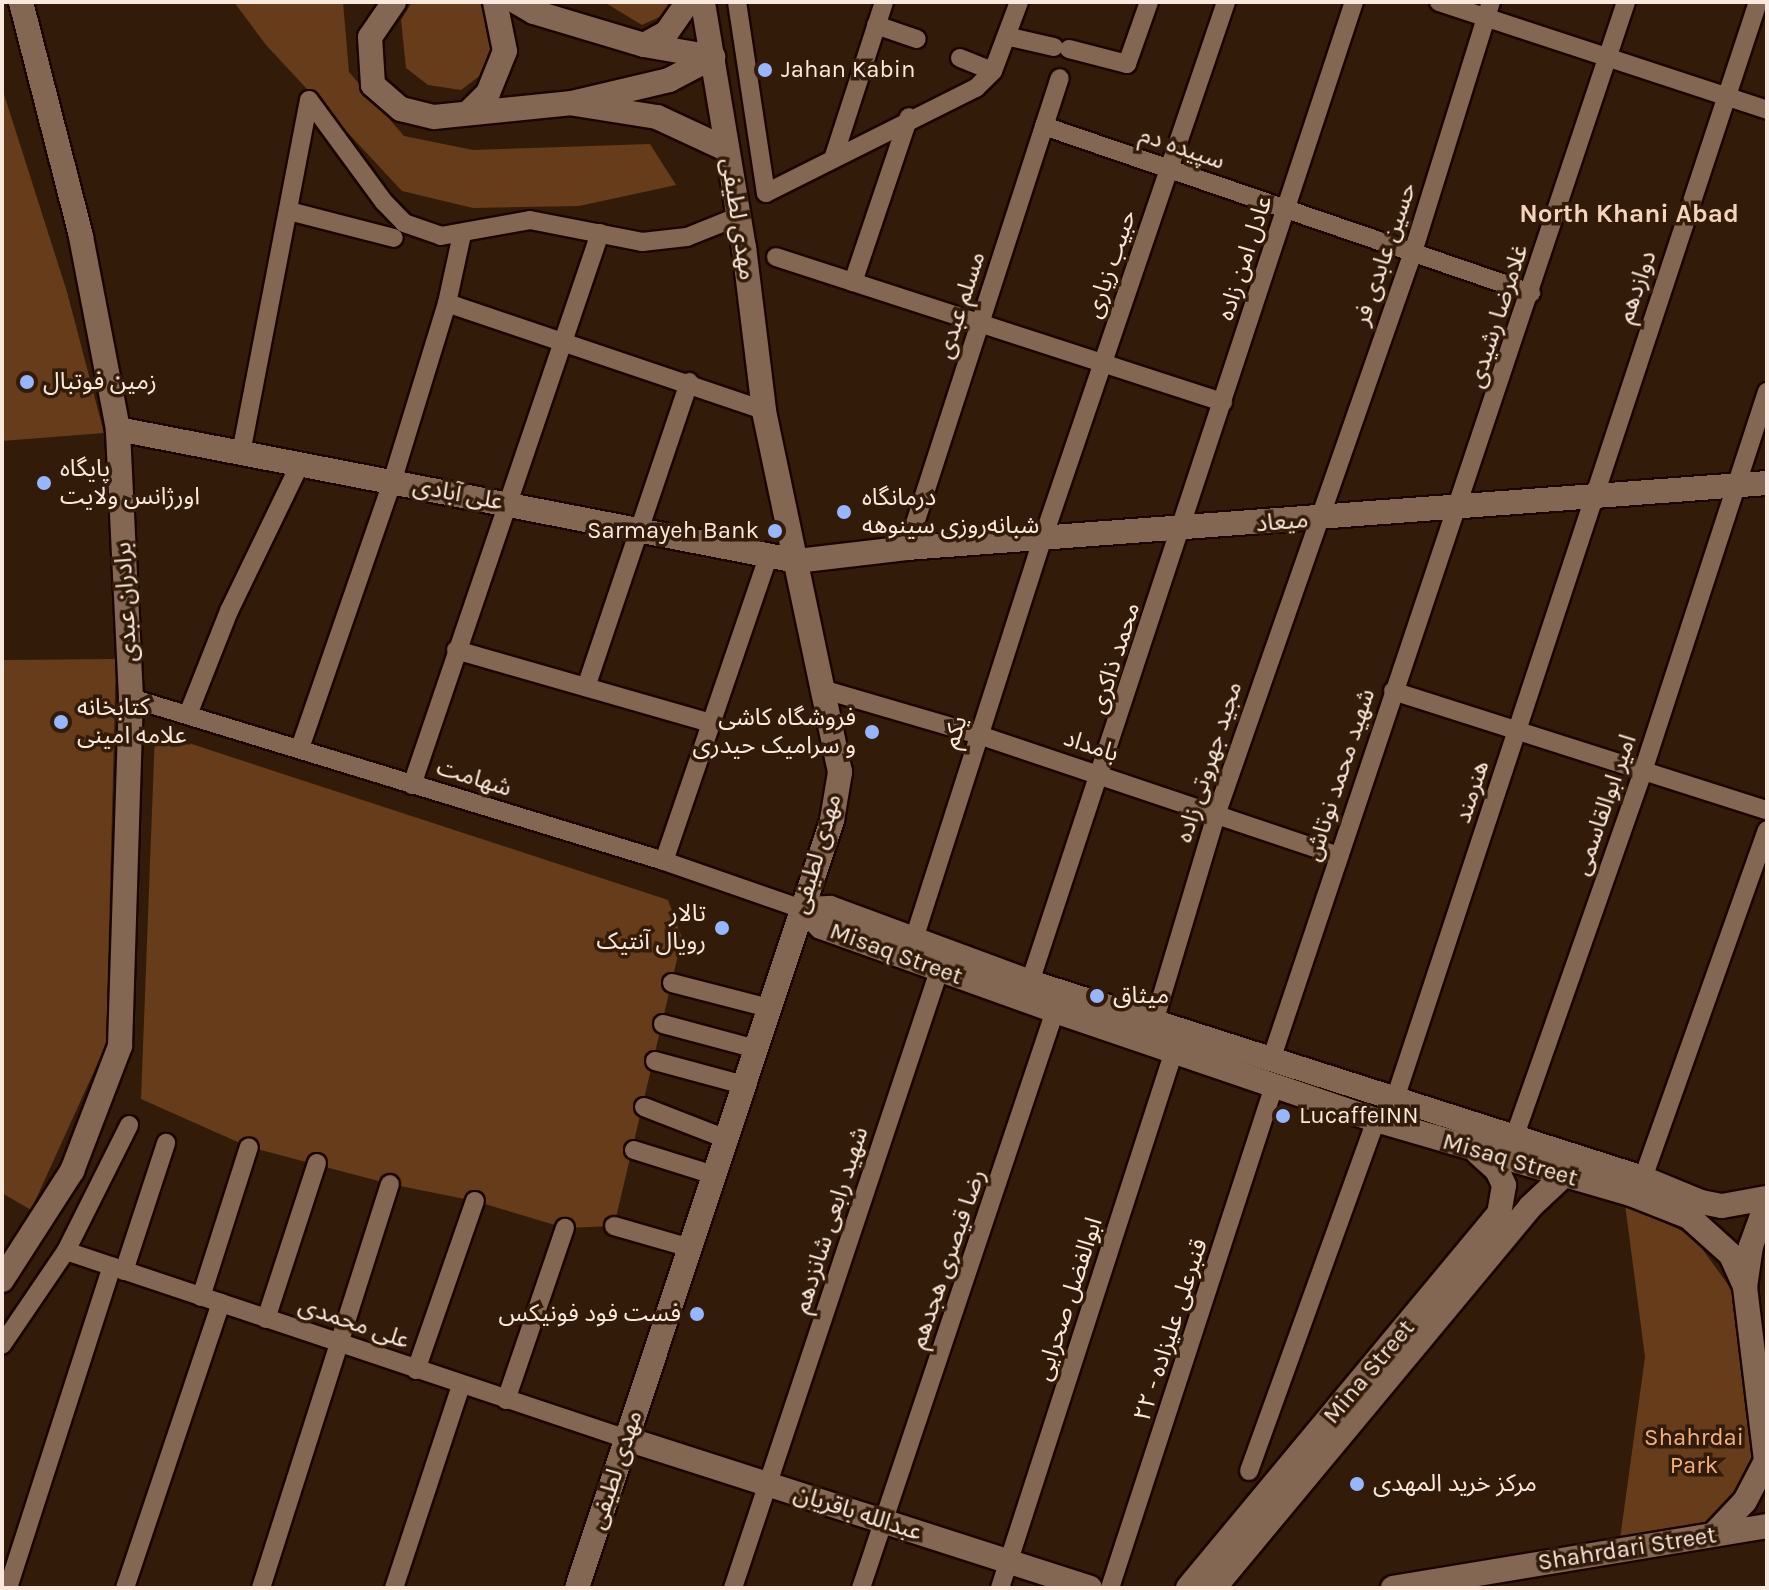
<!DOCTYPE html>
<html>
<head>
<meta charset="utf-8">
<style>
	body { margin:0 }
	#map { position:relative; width:1769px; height:1590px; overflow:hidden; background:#331b09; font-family:Karla,"Noto Sans Arabic",sans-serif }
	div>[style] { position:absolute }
	.green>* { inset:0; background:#663c1b }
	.roads { filter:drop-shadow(2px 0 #1a0500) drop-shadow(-2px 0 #1a0500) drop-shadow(0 2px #1a0500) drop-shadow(0 -2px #1a0500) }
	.street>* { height:18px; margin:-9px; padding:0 9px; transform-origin:9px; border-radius:9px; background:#846753 }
	.secondary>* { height:24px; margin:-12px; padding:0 12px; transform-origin:12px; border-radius:12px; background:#846753 }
	.dots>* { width:22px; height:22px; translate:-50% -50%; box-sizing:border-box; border:4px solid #331b09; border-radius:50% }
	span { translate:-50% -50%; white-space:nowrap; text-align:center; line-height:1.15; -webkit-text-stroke:7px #331b09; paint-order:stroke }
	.poi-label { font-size:24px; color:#f9e8dc }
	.left { translate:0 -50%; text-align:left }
	.right { translate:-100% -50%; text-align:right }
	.street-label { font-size:24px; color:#f9e8dc }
	.park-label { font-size:24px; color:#f5af7c }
	.neighbourhood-label { font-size:26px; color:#f5d4bd; font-weight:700 }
	.frame { position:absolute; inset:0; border:4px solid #f9e8dc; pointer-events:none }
</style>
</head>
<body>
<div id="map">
	<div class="green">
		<div style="clip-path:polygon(234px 2px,343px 2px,349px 72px,404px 136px,473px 150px,650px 144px,676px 185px,579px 206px,473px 208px,402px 191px,266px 45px)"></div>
		<div style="clip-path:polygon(412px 2px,479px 2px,490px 19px,495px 47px,481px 75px,461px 90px,428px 85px,406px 68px,401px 20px)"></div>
		<div style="clip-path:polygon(604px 2px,671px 2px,666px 14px,642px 25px)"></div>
		<div style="clip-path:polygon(2px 88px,67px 292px,104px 433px,2px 441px)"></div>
		<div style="clip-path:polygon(116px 659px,106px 1045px,31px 1210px,2px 1193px,2px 660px)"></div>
		<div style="clip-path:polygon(155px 732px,668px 900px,682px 938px,614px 1226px,565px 1228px,475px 1201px,390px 1184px,249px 1147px,141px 1099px)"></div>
		<div style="clip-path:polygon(1625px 1204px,1693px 1236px,1734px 1293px,1742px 1314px,1756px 1465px,1740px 1496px,1715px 1520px,1620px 1539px,1645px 1357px)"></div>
	</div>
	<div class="roads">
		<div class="street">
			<div style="left:737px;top:2px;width:193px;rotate:81.4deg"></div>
			<div style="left:766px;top:193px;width:235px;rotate:-26.6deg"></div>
			<div style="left:976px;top:88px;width:24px;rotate:-45deg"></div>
			<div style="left:993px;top:71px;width:74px;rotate:-69.4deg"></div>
			<div style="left:1439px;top:2px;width:345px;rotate:18.2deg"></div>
			<div style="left:876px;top:25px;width:43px;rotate:18.9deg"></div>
			<div style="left:1010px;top:37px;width:45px;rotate:12.8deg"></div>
			<div style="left:1069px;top:49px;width:60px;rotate:14.5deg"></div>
			<div style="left:1127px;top:64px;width:66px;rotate:-70.5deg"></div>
			<div style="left:960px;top:58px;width:35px;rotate:22deg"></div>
			<div style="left:309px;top:100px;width:127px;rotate:53.7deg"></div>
			<div style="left:384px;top:202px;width:29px;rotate:46deg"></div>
			<div style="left:404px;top:223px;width:39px;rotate:19deg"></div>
			<div style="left:441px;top:236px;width:90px;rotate:-10.2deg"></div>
			<div style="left:530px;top:220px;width:114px;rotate:11.1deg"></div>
			<div style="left:642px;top:242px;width:45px;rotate:-6.3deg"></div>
			<div style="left:687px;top:237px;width:54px;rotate:-21.8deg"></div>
			<div style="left:1044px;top:126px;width:515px;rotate:18.93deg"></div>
			<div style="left:834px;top:156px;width:162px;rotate:-72deg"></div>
			<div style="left:289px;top:211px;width:108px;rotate:14.4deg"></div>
			<div style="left:776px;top:257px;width:470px;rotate:18deg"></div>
			<div style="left:853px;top:282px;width:174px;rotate:-71.3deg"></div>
			<div style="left:447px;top:303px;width:335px;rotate:18.7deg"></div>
			<div style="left:241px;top:453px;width:359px;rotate:-79.1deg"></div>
			<div style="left:907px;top:548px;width:494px;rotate:-72deg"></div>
			<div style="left:456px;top:650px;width:265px;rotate:16deg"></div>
			<div style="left:586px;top:687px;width:322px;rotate:-71.3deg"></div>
			<div style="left:825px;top:690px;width:160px;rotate:16.3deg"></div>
			<div style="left:979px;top:735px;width:380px;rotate:18.6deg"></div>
			<div style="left:1393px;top:691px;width:392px;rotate:17.7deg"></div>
			<div style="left:131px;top:698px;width:557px;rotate:17deg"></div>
			<div style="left:664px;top:861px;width:146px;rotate:19.2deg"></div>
			<div style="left:189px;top:712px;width:109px;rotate:-68.4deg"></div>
			<div style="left:229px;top:611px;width:163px;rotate:-64.2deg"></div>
			<div style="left:300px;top:748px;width:281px;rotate:-70.9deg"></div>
			<div style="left:392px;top:482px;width:187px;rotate:-72.9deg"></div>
			<div style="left:447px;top:303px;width:71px;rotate:-77.7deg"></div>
			<div style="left:412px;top:785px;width:583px;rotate:-71.19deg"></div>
			<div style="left:664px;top:861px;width:324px;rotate:-71.1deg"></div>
			<div style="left:914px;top:939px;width:418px;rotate:-72.2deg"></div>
			<div style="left:1042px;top:541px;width:570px;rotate:-71.15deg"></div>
			<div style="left:1030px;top:982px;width:1032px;rotate:-71.71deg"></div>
			<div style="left:672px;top:983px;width:100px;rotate:14.5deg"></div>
			<div style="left:1154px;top:1022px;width:216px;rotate:-73.3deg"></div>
			<div style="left:1216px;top:815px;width:596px;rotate:-70.71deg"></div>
			<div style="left:1413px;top:252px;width:262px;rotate:-72.7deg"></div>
			<div style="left:663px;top:1024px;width:96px;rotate:15deg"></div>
			<div style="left:1271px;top:1060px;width:1116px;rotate:-71.45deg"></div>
			<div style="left:655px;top:1061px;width:92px;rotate:15.1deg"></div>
			<div style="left:1394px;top:1102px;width:1159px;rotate:-71.69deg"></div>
			<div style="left:644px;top:1107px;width:88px;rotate:21.3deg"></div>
			<div style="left:1514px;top:1138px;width:389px;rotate:-70.6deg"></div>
			<div style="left:1643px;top:771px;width:399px;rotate:-71.9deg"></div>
			<div style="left:634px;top:1150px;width:84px;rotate:17.4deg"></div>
			<div style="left:1643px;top:1178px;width:369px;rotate:-70.4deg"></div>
			<div style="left:614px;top:1226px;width:79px;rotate:16.1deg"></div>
			<div style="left:66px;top:1251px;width:592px;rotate:18.53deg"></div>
			<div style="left:124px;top:1271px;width:135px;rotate:-71.8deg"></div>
			<div style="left:201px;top:1297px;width:157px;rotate:-72.3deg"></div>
			<div style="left:266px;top:1319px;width:164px;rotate:-71.9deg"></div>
			<div style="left:2px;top:1345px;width:114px;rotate:-55.8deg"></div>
			<div style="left:66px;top:1251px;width:141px;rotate:-63.4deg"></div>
			<div style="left:416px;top:1370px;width:179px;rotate:-70.8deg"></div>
			<div style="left:506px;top:1400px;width:182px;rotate:-71.1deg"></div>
			<div style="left:1249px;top:1471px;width:373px;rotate:-70.1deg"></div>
			<div style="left:8px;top:1588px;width:338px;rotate:-72.1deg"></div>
			<div style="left:125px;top:1588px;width:301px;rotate:-71.4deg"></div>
			<div style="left:261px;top:1588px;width:424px;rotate:-72.3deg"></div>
			<div style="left:394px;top:1588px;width:214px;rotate:-71.7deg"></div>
			<div style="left:733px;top:1588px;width:650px;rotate:-71.54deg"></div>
			<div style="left:861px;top:1588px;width:609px;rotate:-71.42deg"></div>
			<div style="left:1000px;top:1588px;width:564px;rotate:-72.05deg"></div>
			<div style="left:1110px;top:1588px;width:528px;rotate:-71.91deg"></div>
		</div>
		<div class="secondary">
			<div style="left:394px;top:2px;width:42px;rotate:124.4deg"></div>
			<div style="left:370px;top:37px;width:48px;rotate:86.4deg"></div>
			<div style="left:373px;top:85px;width:37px;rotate:41deg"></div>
			<div style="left:401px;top:109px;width:34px;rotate:14deg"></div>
			<div style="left:434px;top:117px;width:139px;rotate:-5.8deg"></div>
			<div style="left:572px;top:103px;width:100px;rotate:-13.3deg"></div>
			<div style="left:669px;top:80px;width:50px;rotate:-27.6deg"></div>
			<div style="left:713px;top:57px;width:70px;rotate:-170.1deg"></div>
			<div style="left:644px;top:45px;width:115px;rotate:-163.3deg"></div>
			<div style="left:534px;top:12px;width:20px;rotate:-150deg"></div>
			<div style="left:644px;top:45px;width:26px;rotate:-29deg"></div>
			<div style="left:667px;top:32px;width:37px;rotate:-55deg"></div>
			<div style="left:575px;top:104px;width:83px;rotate:9deg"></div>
			<div style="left:657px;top:117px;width:76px;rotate:24.9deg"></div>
			<div style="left:469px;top:112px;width:27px;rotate:-45deg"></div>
			<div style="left:488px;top:93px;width:45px;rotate:-68deg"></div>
			<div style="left:505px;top:51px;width:50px;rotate:-101.5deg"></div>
			<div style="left:118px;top:429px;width:692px;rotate:11deg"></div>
			<div style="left:797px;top:561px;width:111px;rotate:-6.7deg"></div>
			<div style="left:907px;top:548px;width:862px;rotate:-4.32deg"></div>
			<div style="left:802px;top:909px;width:26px;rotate:43deg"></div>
			<div style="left:821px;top:927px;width:249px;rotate:19.7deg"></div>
			<div style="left:1055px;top:1011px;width:339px;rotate:18.8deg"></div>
			<div style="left:1376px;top:1120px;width:266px;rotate:16.2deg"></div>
			<div style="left:1631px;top:1194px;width:62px;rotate:21.6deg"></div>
			<div style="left:1689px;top:1217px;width:57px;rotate:42.1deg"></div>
			<div style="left:1731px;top:1255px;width:35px;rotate:66deg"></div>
			<div style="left:802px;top:909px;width:28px;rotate:-2deg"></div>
			<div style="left:830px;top:908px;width:213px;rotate:20.3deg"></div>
			<div style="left:1030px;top:982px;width:644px;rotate:17.73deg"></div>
			<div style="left:1643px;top:1178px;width:63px;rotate:22.5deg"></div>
			<div style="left:1701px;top:1202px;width:21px;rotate:11deg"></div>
			<div style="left:1722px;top:1206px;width:46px;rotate:-10.1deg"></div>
			<div style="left:1767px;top:1202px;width:47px;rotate:110deg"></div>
			<div style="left:1751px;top:1246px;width:41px;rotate:98.3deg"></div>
			<div style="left:1745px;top:1287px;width:182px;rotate:83.1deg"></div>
			<div style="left:2px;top:1280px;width:130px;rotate:-57.3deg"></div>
			<div style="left:72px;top:1171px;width:134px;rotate:-69deg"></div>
			<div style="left:120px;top:1046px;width:348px;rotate:-88.2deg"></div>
			<div style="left:131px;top:698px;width:269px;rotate:-92.8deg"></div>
			<div style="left:118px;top:429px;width:197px;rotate:-100.9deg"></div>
			<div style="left:81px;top:236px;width:242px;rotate:-104.4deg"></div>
			<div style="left:627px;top:1439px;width:486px;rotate:17.8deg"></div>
			<div style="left:1714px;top:1534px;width:45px;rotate:-46.8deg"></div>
			<div style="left:1745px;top:1501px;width:45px;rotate:-62.3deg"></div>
			<div style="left:577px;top:1588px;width:809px;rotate:-71.63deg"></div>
			<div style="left:832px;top:820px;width:49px;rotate:-80.5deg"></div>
			<div style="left:840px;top:772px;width:370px;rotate:-101.9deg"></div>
			<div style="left:764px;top:410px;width:163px;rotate:-97deg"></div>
			<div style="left:744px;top:248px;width:249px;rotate:-99.5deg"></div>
			<div style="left:1188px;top:1588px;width:486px;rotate:-50.3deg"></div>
			<div style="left:1499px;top:1214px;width:29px;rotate:-80deg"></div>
			<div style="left:1504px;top:1185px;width:17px;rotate:-115deg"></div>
			<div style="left:1497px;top:1170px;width:25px;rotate:-138deg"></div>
			<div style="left:1214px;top:1588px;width:495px;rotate:-50.3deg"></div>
			<div style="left:1530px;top:1207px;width:45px;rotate:-43.2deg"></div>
			<div style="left:1563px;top:1176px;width:13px;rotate:-67deg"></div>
			<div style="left:1393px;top:1588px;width:379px;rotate:-9.4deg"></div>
		</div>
	</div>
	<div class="dots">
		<div style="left:765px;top:70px;background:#97b6fd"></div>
		<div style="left:27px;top:382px;background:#97b6fd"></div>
		<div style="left:44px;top:483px;background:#97b6fd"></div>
		<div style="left:844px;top:512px;background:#97b6fd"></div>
		<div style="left:775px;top:531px;background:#97b6fd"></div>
		<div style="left:61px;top:722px;background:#97b6fd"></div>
		<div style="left:872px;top:732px;background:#97b6fd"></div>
		<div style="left:722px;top:928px;background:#97b6fd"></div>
		<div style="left:1097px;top:996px;background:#97b6fd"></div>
		<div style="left:1283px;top:1116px;background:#97b6fd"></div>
		<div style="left:697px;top:1314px;background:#97b6fd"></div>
		<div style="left:1357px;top:1484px;background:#97b6fd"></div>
	</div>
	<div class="poi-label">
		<span class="left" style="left:781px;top:70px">Jahan Kabin</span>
		<span class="left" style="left:43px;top:382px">زمین فوتبال</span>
		<span class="left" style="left:60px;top:483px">پایگاه<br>اورژانس ولایت</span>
		<span class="left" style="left:862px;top:512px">درمانگاه<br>شبانه‌روزی سینوهه</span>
		<span class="right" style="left:759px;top:531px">Sarmayeh Bank</span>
		<span class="left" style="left:77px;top:722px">کتابخانه<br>علامه امینی</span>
		<span class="right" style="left:856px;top:732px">فروشگاه کاشی<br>و سرامیک حیدری</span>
		<span class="right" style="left:706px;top:928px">تالار<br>رویال آنتیک</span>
		<span class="left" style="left:1113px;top:996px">میثاق</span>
		<span class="left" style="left:1299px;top:1116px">LucaffeINN</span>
		<span class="right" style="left:681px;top:1314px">فست فود فونیکس</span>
		<span class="left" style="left:1373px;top:1484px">مرکز خرید المهدی</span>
	</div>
	<div class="street-label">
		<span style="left:1182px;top:148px;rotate:19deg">سپیده دم</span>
		<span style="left:738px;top:219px;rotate:81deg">مهدی لطیفی</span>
		<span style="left:1385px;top:254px;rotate:-71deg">حسین عابدی‌ فر</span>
		<span style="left:1245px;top:258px;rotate:-72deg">عادل امن زاده</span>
		<span style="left:1111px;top:264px;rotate:-71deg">حبیب زیاری</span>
		<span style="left:1637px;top:287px;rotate:-71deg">دوازدهم</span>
		<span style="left:961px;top:305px;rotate:-72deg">مسلم عبدی</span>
		<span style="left:1498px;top:316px;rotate:-72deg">غلامرضا رشیدی</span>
		<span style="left:458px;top:494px;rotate:11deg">علی آبادی</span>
		<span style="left:1282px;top:522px;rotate:-5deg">میعاد</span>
		<span style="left:126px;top:602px;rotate:-93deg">برادران عبدی</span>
		<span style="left:1115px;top:658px;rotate:-72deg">محمد ذاکری</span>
		<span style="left:955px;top:732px;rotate:-72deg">یکم</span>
		<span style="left:1091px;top:746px;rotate:18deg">بامداد</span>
		<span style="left:1209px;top:762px;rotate:-72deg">مجید جهروتی زاده</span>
		<span style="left:1340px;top:775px;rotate:-72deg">شهید محمد نوتاش</span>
		<span style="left:474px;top:778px;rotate:17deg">شهامت</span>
		<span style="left:1472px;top:792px;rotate:-72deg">هنرمند</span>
		<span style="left:1605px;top:805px;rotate:-71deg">امیر ابوالقاسمی</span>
		<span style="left:817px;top:854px;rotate:-74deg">مهدی لطیفی</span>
		<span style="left:896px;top:954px;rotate:20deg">Misaq Street</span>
		<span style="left:1510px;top:1160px;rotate:16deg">Misaq Street</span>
		<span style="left:831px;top:1220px;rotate:-72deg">شهید رابعی شانزدهم</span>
		<span style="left:948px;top:1259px;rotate:-71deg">رضا قیصری هجدهم</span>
		<span style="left:1069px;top:1299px;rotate:-72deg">ابوالفضل صحرایی</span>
		<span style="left:354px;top:1323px;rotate:19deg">علی محمدی</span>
		<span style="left:1171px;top:1330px;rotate:-72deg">قنبرعلی علیزاده - ۲۲</span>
		<span style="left:1369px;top:1372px;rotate:-50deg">Mina Street</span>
		<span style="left:616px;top:1470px;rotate:-72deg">مهدی لطیفی</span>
		<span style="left:858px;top:1513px;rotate:18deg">عبدالله باقریان</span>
		<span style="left:1627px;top:1549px;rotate:-9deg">Shahrdari Street</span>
	</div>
	<div class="park-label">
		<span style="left:1694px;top:1452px">Shahrdai<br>Park</span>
	</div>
	<div class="neighbourhood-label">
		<span style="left:1629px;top:214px">North Khani Abad</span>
	</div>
	<div class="frame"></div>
</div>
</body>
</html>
